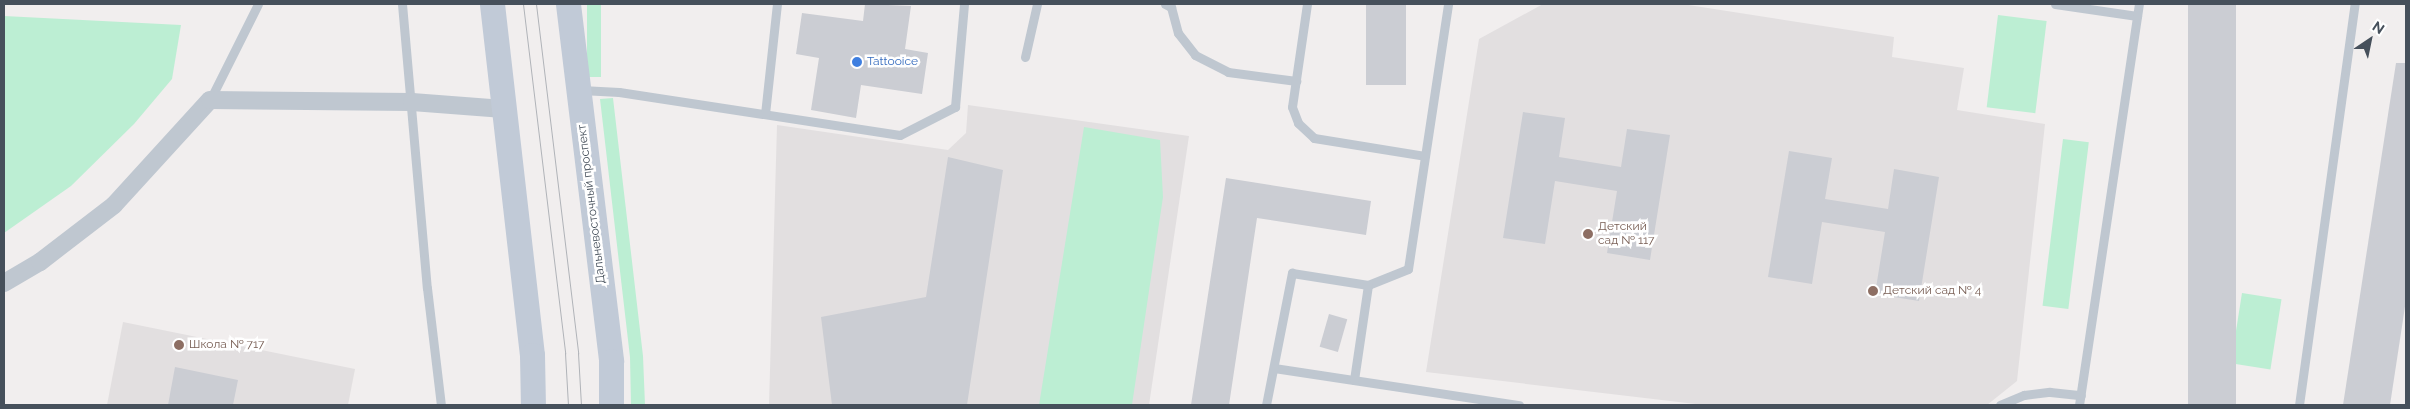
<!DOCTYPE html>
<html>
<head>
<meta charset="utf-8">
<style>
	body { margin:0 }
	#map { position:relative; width:2410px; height:409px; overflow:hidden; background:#f1eeee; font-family:Raleway,sans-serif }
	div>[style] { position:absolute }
	.education>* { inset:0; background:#e2dfe0 }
	.green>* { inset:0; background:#bceed3; transform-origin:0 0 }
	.building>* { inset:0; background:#cbcdd3; transform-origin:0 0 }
	.lane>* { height:9px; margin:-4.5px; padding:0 4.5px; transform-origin:4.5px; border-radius:4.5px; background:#bfc7d0 }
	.street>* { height:18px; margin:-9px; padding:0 9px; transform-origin:9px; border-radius:9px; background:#bfc7d0 }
	.secondary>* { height:25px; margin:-12.5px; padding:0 12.5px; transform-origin:12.5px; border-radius:12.5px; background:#c1cad7 }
	.tram>* { height:1px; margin:-0.5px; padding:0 0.5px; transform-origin:0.5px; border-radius:0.5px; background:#b0b3b8 }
	.dots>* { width:14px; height:14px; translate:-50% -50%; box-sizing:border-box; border:2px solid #fff; border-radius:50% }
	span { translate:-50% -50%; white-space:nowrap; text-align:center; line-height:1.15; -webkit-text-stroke:5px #fff; paint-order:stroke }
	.shop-label { font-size:12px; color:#366cbe }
	.left { translate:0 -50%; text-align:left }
	.street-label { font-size:12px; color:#46505b }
	.education-label { font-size:12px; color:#785e54 }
	.frame { position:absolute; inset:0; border:5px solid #46505b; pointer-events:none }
	.north { position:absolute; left:2345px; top:15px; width:50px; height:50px; -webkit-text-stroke:4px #fff; paint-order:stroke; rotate:34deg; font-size:14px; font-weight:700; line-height:20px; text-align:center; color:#46505b }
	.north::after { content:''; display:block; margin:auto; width:18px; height:22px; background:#46505b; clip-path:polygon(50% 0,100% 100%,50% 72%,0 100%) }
</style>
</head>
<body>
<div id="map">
	<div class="education">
		<div style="clip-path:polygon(1543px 4px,1682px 4px,1894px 37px,1892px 57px,1964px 68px,1957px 110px,2045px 124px,2017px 381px,1987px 405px,1704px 405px,1426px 372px,1479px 39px)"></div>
		<div style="clip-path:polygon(968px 105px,1189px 136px,1149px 405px,769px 405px,777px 125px,948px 150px,966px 133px)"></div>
		<div style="clip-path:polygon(123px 322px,355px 369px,348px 405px,107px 405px)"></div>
	</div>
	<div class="green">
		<div style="left:587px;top:4px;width:14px;height:73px"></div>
		<div style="left:1998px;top:15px;width:49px;height:93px;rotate:7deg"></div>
		<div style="clip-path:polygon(4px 16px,181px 25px,172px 79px,134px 124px,71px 186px,4px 233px)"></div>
		<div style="clip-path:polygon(613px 98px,643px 356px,645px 405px,631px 405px,630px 357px,600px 99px)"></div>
		<div style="clip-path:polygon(1084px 127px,1160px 140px,1163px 197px,1132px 405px,1039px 405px)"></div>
		<div style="left:2063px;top:139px;width:26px;height:168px;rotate:7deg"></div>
		<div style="left:2242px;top:293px;width:40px;height:71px;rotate:9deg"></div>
	</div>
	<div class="building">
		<div style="clip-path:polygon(865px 4px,911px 6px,905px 49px,928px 53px,922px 94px,861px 85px,856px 118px,811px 110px,819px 58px,796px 54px,802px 13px,863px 21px)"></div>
		<div style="left:1366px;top:4px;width:40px;height:81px"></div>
		<div style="left:2188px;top:4px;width:48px;height:406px"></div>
		<div style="clip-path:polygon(2396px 63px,2406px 63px,2406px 300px,2390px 405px,2343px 405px)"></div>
		<div style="clip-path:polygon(1523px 112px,1565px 118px,1559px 157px,1621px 167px,1627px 129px,1670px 135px,1650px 260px,1607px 253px,1617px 191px,1555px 181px,1545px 244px,1503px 238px)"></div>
		<div style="clip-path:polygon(1789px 151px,1832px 158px,1825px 199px,1888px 209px,1894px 169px,1939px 177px,1919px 301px,1875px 294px,1885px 232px,1822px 222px,1812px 284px,1768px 277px)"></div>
		<div style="clip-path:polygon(948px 157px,1003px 170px,967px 405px,832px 405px,821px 317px,926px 297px)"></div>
		<div style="clip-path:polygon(1226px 178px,1371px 201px,1366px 235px,1257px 218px,1229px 405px,1191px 405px)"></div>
		<div style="left:1329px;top:314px;width:19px;height:34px;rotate:16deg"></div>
		<div style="clip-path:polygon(175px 367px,238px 380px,233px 405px,168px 405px)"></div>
	</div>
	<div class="lane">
		<div style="left:402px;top:4px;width:285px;rotate:85deg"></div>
		<div style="left:427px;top:288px;width:118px;rotate:83.2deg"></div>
		<div style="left:1165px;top:4px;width:7px;rotate:27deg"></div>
		<div style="left:1171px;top:7px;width:27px;rotate:75deg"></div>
		<div style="left:1178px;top:33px;width:28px;rotate:52deg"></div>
		<div style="left:1195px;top:55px;width:37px;rotate:27deg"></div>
		<div style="left:1228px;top:72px;width:69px;rotate:7.5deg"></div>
		<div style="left:1307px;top:4px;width:104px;rotate:98.3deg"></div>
		<div style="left:1292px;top:107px;width:17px;rotate:69deg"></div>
		<div style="left:1298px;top:123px;width:22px;rotate:43deg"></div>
		<div style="left:1314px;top:138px;width:112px;rotate:9.2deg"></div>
		<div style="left:2055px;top:4px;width:83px;rotate:8.3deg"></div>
		<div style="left:1025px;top:57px;width:54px;rotate:-77.2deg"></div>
		<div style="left:581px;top:90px;width:38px;rotate:3deg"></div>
		<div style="left:619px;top:92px;width:284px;rotate:8.7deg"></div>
		<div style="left:900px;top:135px;width:62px;rotate:-27deg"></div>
		<div style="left:955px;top:107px;width:103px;rotate:-85deg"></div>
		<div style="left:210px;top:100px;width:107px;rotate:-63.4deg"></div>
		<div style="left:765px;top:114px;width:111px;rotate:-83.8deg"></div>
		<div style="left:1368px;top:285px;width:43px;rotate:-21.8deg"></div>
		<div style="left:1408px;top:269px;width:268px;rotate:-81.4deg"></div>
		<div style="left:1274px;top:368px;width:248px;rotate:8.6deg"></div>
		<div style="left:1266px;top:405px;width:135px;rotate:-78.9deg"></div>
		<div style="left:1292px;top:273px;width:77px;rotate:9deg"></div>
		<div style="left:1368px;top:285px;width:96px;rotate:98.4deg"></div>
		<div style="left:2000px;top:405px;width:26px;rotate:-23deg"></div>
		<div style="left:2024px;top:395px;width:26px;rotate:-7deg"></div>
		<div style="left:2050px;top:392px;width:31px;rotate:6deg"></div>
		<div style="left:2079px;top:405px;width:405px;rotate:-81.5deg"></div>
		<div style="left:2299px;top:405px;width:405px;rotate:-82.1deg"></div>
	</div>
	<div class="street">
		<div style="left:4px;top:283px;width:42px;rotate:-30.3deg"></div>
		<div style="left:40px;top:262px;width:93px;rotate:-37.6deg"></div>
		<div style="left:114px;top:205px;width:142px;rotate:-47.6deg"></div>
		<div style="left:210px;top:100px;width:202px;rotate:0.6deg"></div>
		<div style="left:412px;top:102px;width:92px;rotate:4.4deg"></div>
	</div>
	<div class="secondary">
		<div style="left:492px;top:4px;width:353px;rotate:83.5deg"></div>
		<div style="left:532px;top:355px;width:50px;rotate:88.9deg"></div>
		<div style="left:568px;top:4px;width:360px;rotate:83.1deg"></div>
		<div style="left:611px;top:361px;width:44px;rotate:90deg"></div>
	</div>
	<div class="tram">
		<div style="left:523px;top:4px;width:352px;rotate:83.1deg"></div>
		<div style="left:565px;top:353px;width:52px;rotate:86.7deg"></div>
		<div style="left:536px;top:4px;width:352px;rotate:83.1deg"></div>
		<div style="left:578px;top:353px;width:52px;rotate:86.7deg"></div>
	</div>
	<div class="dots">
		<div style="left:857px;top:62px;background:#3f7fe0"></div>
		<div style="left:1588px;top:234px;background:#8d6e63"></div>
		<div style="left:1873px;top:291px;background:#8d6e63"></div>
		<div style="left:179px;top:345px;background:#8d6e63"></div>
	</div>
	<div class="shop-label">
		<span class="left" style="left:867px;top:62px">Tattooice</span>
	</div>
	<div class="street-label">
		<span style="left:592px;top:204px;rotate:-97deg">Дальневосточный проспект</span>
	</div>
	<div class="education-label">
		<span class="left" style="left:1598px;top:234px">Детский<br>сад № 117</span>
		<span class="left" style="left:1883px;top:291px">Детский сад № 4</span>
		<span class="left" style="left:189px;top:345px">Школа № 717</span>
	</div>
	<div class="frame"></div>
	<div class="north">N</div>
</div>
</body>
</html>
